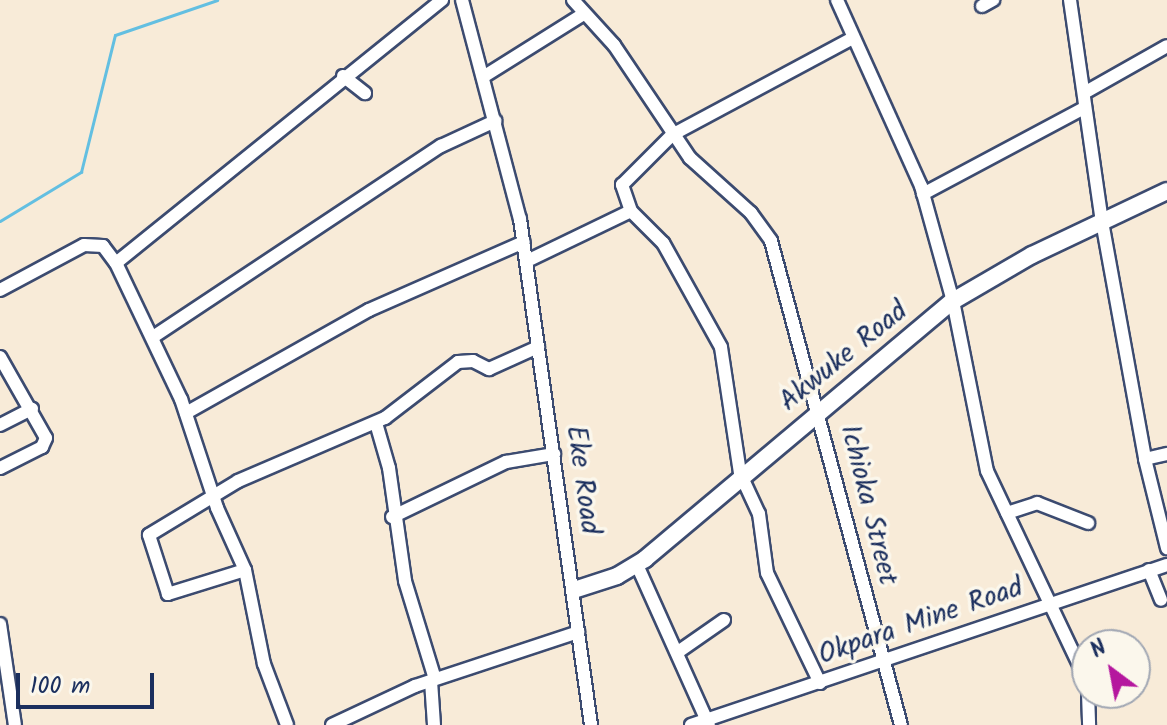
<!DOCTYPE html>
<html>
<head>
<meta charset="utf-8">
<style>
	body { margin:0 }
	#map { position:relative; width:1167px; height:725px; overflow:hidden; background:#f8ebd8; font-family:Kalam,sans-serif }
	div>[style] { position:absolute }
	.stream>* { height:3px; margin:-1.5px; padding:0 1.5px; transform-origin:1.5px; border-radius:1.5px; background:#63bfe1 }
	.roads { filter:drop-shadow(2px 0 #3c4b70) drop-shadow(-2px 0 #3c4b70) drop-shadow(0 2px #3c4b70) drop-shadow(0 -2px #3c4b70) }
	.minor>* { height:12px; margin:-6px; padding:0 6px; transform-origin:6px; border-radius:6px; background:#fff }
	.major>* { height:16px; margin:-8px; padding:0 8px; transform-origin:8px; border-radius:8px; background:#fff }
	span { translate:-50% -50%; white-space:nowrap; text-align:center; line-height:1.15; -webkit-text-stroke:7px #fbf7ec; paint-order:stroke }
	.street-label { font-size:28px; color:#1b2f5e }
	.north { position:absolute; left:1071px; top:629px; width:80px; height:80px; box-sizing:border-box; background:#fbf7ec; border:2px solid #a1a7b3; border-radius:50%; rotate:328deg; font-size:22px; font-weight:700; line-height:32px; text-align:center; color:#1b2f5e }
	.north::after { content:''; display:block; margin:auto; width:28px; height:36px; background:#b5179e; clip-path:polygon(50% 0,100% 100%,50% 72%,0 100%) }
	.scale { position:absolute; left:16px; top:673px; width:138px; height:36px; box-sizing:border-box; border:4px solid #1b2f5e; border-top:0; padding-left:10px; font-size:24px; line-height:28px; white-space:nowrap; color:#1b2f5e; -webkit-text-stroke:6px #fbf7ec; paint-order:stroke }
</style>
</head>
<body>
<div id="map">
	<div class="stream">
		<div style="left:0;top:221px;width:95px;rotate:-31.2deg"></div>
		<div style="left:81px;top:172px;width:141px;rotate:-76.1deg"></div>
		<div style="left:115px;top:35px;width:108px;rotate:-18.9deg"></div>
	</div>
	<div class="roads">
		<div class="minor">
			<div style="left:462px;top:0;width:227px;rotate:75.2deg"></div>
			<div style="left:520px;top:219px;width:511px;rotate:82.01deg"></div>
			<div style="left:573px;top:0;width:61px;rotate:47.7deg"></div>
			<div style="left:614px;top:45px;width:136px;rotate:56.1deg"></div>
			<div style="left:690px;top:158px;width:82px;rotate:42deg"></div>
			<div style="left:751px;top:213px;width:34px;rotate:54deg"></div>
			<div style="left:771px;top:241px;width:501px;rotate:74.97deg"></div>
			<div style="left:837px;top:0;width:204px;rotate:65.7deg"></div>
			<div style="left:921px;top:186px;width:119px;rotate:74.5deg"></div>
			<div style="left:953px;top:301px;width:173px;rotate:78.7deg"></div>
			<div style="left:987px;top:471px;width:233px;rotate:64.6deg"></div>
			<div style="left:1070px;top:0;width:218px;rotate:81.8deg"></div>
			<div style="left:1101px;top:216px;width:247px;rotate:79.7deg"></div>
			<div style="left:1145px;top:459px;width:92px;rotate:76.1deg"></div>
			<div style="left:982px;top:6px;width:13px;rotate:-29deg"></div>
			<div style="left:343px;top:76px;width:28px;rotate:38deg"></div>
			<div style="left:483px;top:77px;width:117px;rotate:-32.1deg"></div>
			<div style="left:1084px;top:93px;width:95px;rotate:-29.5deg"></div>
			<div style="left:923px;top:194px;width:183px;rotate:-28.1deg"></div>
			<div style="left:527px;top:261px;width:115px;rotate:-25.7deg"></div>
			<div style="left:116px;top:263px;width:419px;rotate:-38.9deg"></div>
			<div style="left:0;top:290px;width:95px;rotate:-28.2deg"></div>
			<div style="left:84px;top:245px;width:19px;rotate:3deg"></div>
			<div style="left:103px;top:246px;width:21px;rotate:53deg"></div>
			<div style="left:116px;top:263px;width:151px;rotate:64.5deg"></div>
			<div style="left:181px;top:399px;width:115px;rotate:71.7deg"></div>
			<div style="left:217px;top:508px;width:68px;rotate:65.7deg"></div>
			<div style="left:245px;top:570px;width:96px;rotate:78.6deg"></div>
			<div style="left:264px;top:664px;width:65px;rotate:69.3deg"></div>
			<div style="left:153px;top:337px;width:346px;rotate:-33.6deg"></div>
			<div style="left:441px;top:146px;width:60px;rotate:-24.8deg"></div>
			<div style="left:0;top:357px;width:93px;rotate:60.4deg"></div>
			<div style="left:46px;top:438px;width:10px;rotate:114deg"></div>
			<div style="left:42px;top:447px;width:47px;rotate:153.4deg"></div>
			<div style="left:186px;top:413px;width:210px;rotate:-29.4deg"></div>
			<div style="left:369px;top:310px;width:169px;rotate:-23.7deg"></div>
			<div style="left:376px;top:423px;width:47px;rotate:73.9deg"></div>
			<div style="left:389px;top:468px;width:114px;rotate:81.9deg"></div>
			<div style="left:405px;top:581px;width:102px;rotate:73deg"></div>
			<div style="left:0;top:425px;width:36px;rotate:-27deg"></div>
			<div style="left:1145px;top:459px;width:23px;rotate:-13deg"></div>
			<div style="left:1007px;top:513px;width:32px;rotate:-18deg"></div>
			<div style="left:1037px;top:503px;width:55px;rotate:21.4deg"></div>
			<div style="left:392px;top:517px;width:127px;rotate:-25.8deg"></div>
			<div style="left:506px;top:462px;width:49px;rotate:-9.5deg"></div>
			<div style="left:637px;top:565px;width:175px;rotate:65.8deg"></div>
			<div style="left:245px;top:570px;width:81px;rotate:162.7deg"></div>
			<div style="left:168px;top:594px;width:62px;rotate:-107.9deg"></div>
			<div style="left:149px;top:535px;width:104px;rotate:-31.2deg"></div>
			<div style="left:238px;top:481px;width:160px;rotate:-23.2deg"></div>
			<div style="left:385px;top:418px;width:92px;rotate:-37.5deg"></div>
			<div style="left:458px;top:362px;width:15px;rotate:-4deg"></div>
			<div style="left:473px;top:361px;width:18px;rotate:27deg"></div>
			<div style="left:489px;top:369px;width:54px;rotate:-24.2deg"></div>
			<div style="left:1149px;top:570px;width:32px;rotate:68deg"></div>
			<div style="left:0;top:624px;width:102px;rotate:81.6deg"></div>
			<div style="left:678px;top:652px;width:56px;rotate:-34.8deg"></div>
			<div style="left:431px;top:681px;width:44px;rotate:86.1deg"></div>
			<div style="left:820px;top:683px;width:122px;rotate:-115.7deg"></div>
			<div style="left:767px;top:573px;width:60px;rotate:-97.7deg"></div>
			<div style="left:759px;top:514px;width:45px;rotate:-114.9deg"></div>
			<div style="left:740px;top:473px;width:127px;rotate:-98.6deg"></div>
			<div style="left:721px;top:347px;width:119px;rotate:-119.1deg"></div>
			<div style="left:663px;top:243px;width:45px;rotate:-135deg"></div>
			<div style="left:631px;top:211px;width:28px;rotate:-109deg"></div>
			<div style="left:622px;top:185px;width:71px;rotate:-45deg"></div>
			<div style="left:672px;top:135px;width:205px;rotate:-28.2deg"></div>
			<div style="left:1088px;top:693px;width:32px;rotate:88deg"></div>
			<div style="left:332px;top:725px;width:92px;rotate:-25.2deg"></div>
			<div style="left:415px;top:686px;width:172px;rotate:-18.3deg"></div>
			<div style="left:691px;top:725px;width:502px;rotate:-18.58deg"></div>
		</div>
		<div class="major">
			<div style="left:574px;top:590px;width:45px;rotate:-18deg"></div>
			<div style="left:617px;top:576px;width:33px;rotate:-31deg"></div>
			<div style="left:645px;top:559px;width:402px;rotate:-40deg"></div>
			<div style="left:953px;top:301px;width:91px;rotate:-30.2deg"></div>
			<div style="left:1032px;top:255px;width:149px;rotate:-25.4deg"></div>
		</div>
	</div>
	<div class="street-label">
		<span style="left:844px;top:357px;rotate:-39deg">Akwuke Road</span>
		<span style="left:582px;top:480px;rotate:82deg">Eke Road</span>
		<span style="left:868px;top:505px;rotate:76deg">Ichioka Street</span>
		<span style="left:921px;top:622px;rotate:-19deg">Okpara Mine Road</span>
	</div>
	<div class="north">N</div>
	<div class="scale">100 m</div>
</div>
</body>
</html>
